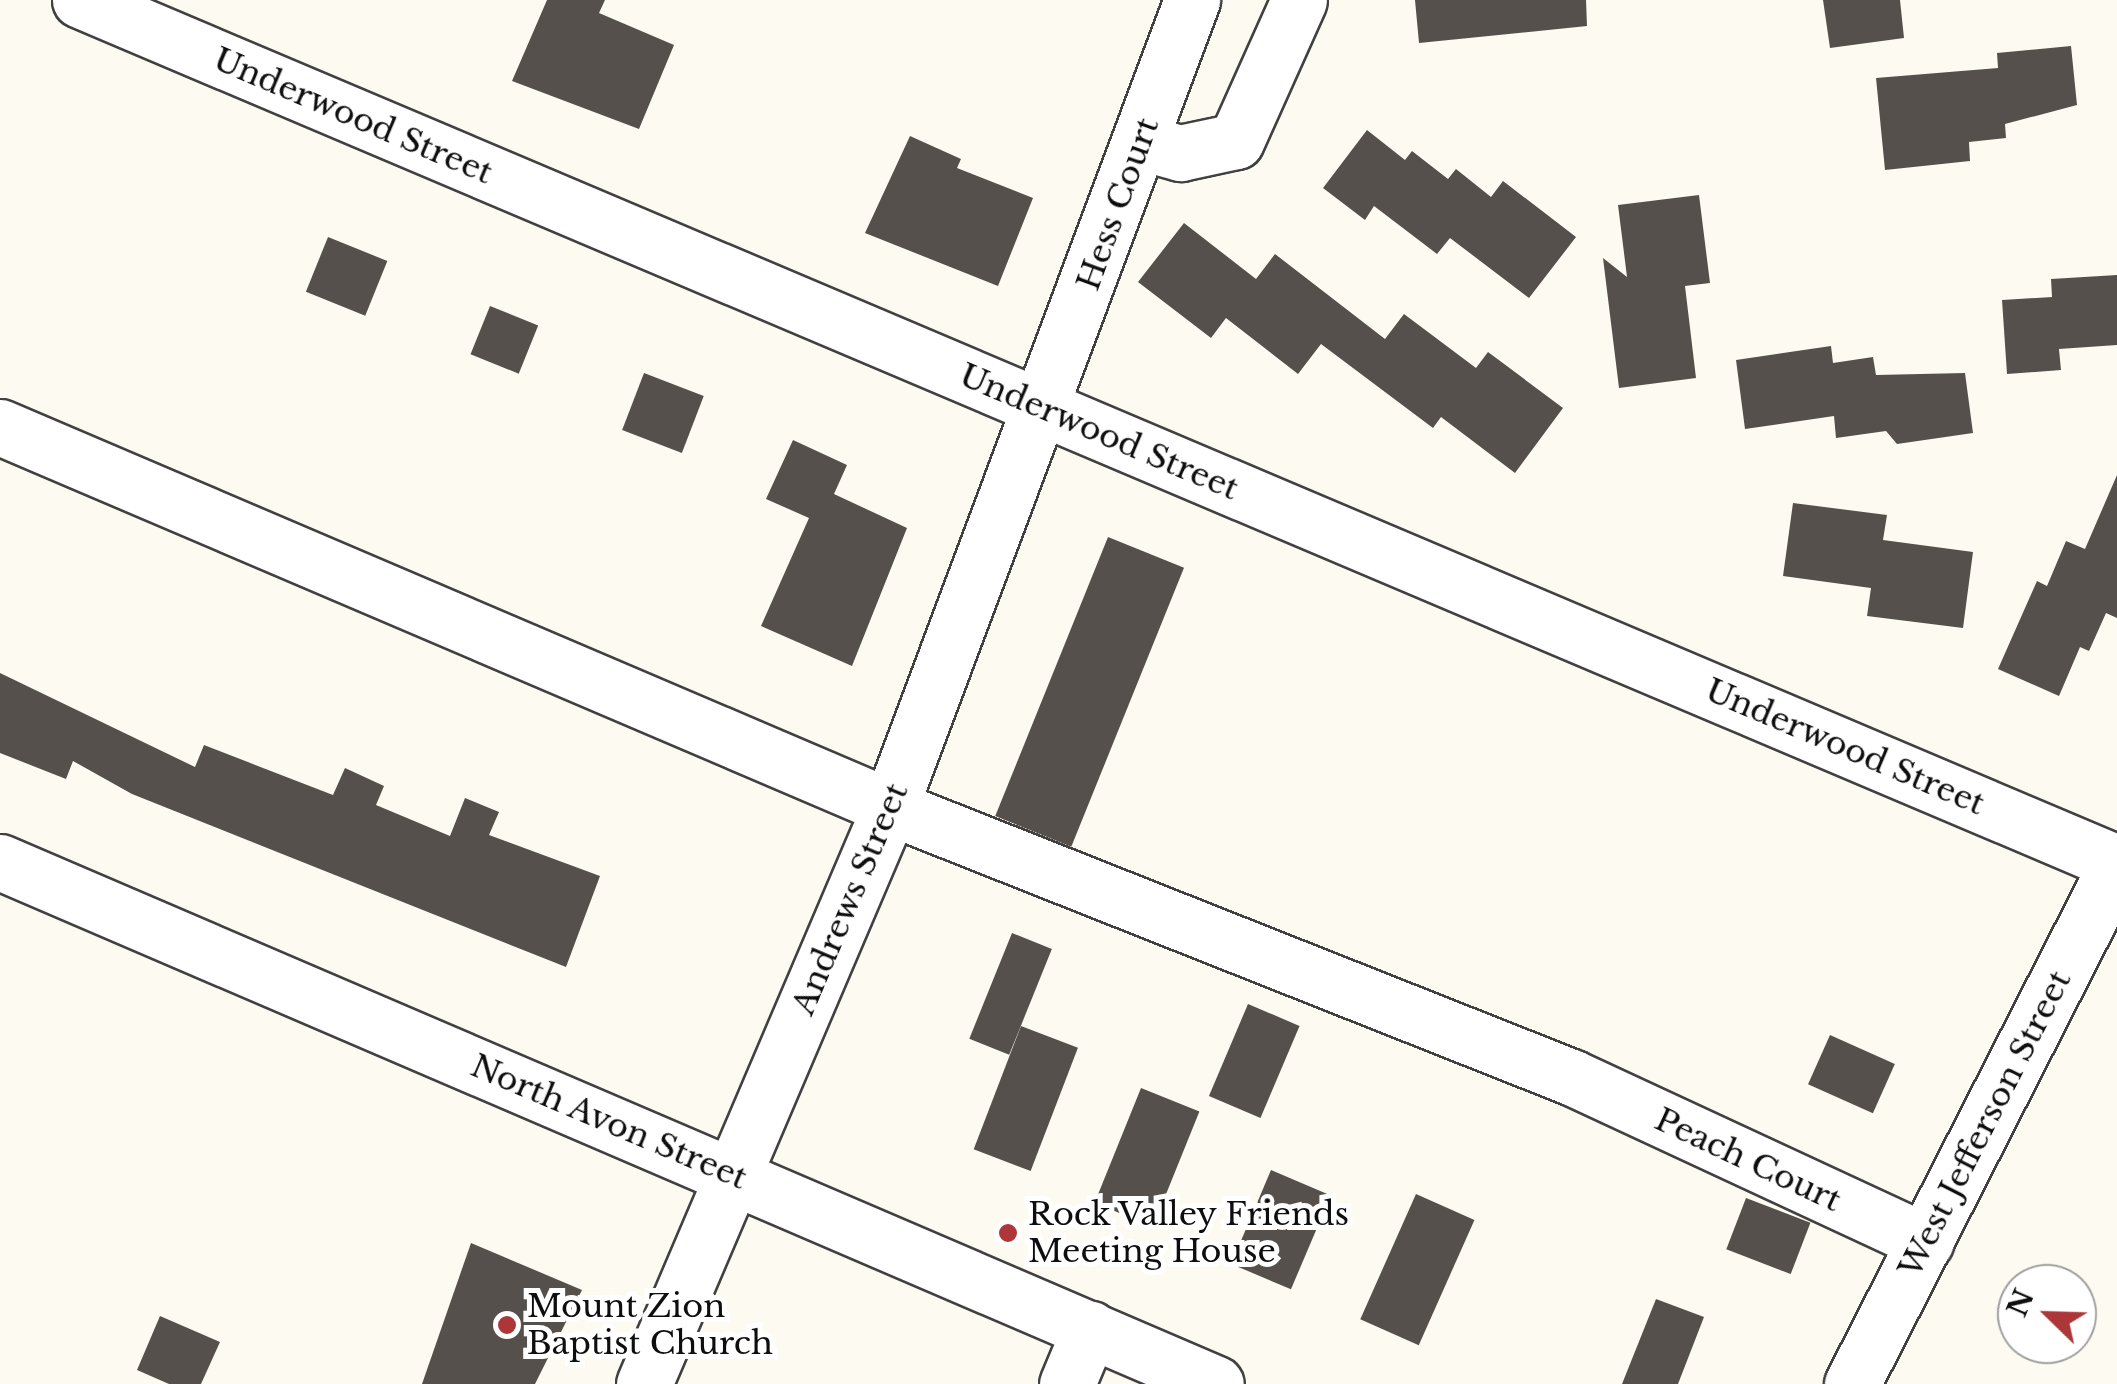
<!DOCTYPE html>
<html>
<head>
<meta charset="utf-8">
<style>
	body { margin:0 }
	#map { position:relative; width:2117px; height:1384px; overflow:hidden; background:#fdfbf1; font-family:"Libre Baskerville",serif }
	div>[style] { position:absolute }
	.building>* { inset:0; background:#55504c; transform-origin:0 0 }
	.roads { filter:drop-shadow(2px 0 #414141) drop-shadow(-2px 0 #414141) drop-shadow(0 2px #414141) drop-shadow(0 -2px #414141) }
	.minor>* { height:55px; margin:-27.5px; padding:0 27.5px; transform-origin:27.5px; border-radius:27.5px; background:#fff }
	.dots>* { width:28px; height:28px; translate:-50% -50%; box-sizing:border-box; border:5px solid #fff; border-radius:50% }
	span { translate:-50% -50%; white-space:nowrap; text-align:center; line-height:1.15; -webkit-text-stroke:10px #fff; paint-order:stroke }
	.street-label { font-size:32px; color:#0e0e0e }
	.poi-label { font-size:32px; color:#0e0e0e }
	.left { translate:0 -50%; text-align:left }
	.north { position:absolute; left:1997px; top:1264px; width:100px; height:100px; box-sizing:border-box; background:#fff; border:2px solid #9f9f9f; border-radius:50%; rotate:293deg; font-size:28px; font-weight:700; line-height:40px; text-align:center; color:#0e0e0e }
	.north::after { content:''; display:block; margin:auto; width:35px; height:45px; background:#ad3738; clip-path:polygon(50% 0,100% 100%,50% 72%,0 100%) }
</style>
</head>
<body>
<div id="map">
	<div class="building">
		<div style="clip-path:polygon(547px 0,605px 0,599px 13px,674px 45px,639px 129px,512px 81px)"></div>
		<div style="clip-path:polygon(1415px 0,1586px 0,1587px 26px,1419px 43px)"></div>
		<div style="clip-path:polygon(1823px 0,1900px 0,1904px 38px,1830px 48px)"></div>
		<div style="clip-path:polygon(2071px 46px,2077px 105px,2005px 124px,2006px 138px,1969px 142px,1970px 161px,1885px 170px,1876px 78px,1998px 68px,1997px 53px)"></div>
		<div style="clip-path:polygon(1367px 130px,1405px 160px,1412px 151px,1448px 179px,1456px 169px,1491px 197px,1503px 181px,1576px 237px,1529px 298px,1450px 238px,1437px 254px,1374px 206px,1365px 220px,1323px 188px)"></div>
		<div style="clip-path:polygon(910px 136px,961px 159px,957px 168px,1033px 198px,998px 286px,865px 233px)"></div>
		<div style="clip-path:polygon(1699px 195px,1710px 283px,1685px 286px,1696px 378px,1619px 388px,1603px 258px,1627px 277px,1618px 205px)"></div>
		<div style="clip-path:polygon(1184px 223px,1256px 279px,1275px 254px,1385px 339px,1404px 314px,1476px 368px,1488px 352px,1563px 408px,1515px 473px,1441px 417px,1433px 428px,1321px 344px,1298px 374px,1226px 318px,1211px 338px,1138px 282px)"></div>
		<div style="left:328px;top:237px;width:64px;height:59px;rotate:22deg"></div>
		<div style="clip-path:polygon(2117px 275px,2117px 345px,2059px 349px,2061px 370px,2007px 374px,2002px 300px,2052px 297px,2051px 279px)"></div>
		<div style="left:490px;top:306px;width:52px;height:52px;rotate:22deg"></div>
		<div style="clip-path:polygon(1831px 346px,1833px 363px,1873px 357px,1876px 375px,1965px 373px,1973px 433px,1897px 444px,1886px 431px,1836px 438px,1834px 416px,1745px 429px,1736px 360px)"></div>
		<div style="left:644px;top:373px;width:64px;height:61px;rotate:21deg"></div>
		<div style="clip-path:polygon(793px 440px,847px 465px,834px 494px,907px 528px,852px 666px,761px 626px,809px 518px,766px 499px)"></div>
		<div style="clip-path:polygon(2117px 475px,2117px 618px,2106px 613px,2089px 651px,2080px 647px,2059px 696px,1998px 669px,2037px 581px,2047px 586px,2066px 541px,2085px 549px)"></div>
		<div style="clip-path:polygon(1793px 503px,1887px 515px,1883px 540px,1973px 552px,1963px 628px,1867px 616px,1871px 588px,1783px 576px)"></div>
		<div style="left:1108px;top:537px;width:82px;height:301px;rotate:22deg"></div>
		<div style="clip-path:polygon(0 673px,195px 767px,204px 745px,333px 795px,345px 768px,384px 786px,376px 805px,450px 836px,465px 798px,499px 812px,489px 835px,600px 876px,566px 967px,132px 794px,73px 761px,66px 779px,0 753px)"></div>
		<div style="left:1012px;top:933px;width:43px;height:114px;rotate:22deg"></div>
		<div style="left:1248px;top:1004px;width:56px;height:100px;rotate:23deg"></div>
		<div style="left:1021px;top:1026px;width:61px;height:132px;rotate:21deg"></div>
		<div style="left:1830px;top:1035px;width:71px;height:54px;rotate:24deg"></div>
		<div style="left:1141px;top:1088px;width:63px;height:124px;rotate:22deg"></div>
		<div style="left:1271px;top:1170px;width:65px;height:102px;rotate:23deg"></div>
		<div style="left:1416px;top:1194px;width:64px;height:137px;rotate:24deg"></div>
		<div style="left:1746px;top:1198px;width:69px;height:55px;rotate:21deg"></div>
		<div style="clip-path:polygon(471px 1243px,582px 1290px,535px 1384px,422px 1384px)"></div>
		<div style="clip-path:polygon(1656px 1299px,1704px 1317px,1678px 1384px,1622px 1384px)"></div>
		<div style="clip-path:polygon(160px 1316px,220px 1342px,201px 1384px,169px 1384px,137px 1370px)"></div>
	</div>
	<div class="roads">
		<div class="minor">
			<div style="left:80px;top:0;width:2212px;rotate:22.96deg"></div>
			<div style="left:1141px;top:142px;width:41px;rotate:15.8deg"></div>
			<div style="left:1180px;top:153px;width:57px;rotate:-12.1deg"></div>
			<div style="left:1236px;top:141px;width:154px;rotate:-65.9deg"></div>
			<div style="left:0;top:427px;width:968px;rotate:23.12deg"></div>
			<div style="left:890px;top:807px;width:733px;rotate:21.63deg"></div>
			<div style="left:1571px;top:1077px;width:391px;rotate:24.9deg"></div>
			<div style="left:0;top:862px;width:1323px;rotate:23.23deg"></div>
			<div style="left:644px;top:1384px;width:627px;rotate:-66.91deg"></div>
			<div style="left:890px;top:807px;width:862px;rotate:-69.48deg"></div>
			<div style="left:1067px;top:1384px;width:60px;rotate:-67.3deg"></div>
			<div style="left:1852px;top:1384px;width:584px;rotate:-63deg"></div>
		</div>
	</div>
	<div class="dots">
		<div style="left:1008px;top:1233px;background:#ad3738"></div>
		<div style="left:507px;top:1325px;background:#ad3738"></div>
	</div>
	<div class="street-label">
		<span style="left:353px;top:116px;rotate:23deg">Underwood Street</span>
		<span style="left:1118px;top:204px;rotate:-70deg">Hess Court</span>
		<span style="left:1099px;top:432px;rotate:23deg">Underwood Street</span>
		<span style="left:1845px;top:747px;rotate:23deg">Underwood Street</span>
		<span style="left:850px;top:899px;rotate:-67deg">Andrews Street</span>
		<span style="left:609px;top:1122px;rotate:23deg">North Avon Street</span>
		<span style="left:1985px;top:1124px;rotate:-63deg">West Jefferson Street</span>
		<span style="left:1748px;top:1160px;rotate:25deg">Peach Court</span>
	</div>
	<div class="poi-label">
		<span class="left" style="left:1028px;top:1233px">Rock Valley Friends<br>Meeting House</span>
		<span class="left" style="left:527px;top:1325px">Mount Zion<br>Baptist Church</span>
	</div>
	<div class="north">N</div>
</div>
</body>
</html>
